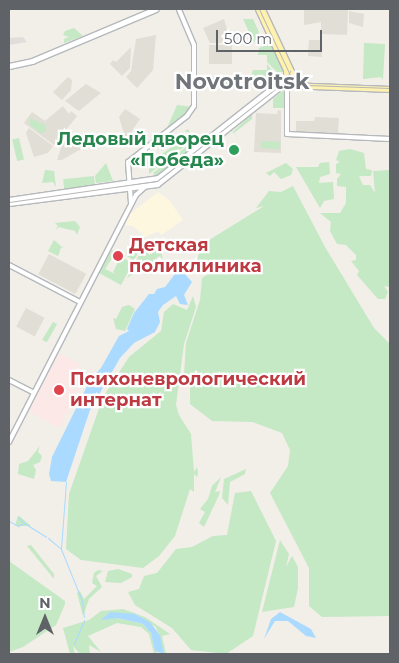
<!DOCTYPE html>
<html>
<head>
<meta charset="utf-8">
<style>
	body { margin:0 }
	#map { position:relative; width:399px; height:663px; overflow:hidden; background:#f1efe8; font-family:Montserrat,sans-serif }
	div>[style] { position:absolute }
	.commercial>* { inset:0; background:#fef7e0 }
	.industrial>* { inset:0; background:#e0deda }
	.education>* { inset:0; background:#e1ded6; transform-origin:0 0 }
	.medical>* { inset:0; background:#fce8e6 }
	.green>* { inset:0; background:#c5e8c5; transform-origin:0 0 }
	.water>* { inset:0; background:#aadaff }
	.stream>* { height:1px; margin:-0.5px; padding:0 0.5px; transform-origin:0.5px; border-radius:0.5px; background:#aadaff }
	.roads { filter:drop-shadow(1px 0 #b5b8bc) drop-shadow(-1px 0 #b5b8bc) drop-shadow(0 1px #b5b8bc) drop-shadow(0 -1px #b5b8bc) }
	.tertiary>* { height:4px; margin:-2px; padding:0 2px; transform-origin:2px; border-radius:2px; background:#fff }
	.secondary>* { height:4.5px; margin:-2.25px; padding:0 2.25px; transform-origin:2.25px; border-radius:2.25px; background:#fff }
	.primary>* { height:5px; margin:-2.5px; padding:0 2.5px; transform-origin:2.5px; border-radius:2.5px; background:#fff2af }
	.tram>* { height:1px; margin:-0.5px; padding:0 0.5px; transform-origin:0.5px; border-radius:0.5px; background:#b6b7b8 }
	.dots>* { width:14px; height:14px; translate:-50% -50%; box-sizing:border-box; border:2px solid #fff; border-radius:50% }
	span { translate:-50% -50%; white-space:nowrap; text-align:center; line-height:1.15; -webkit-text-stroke:4.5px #fff; paint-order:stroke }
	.leisure-label { font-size:18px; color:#27864d; font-weight:700 }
	.right { translate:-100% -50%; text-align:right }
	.health-label { font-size:18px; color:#be3a42; font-weight:700 }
	.left { translate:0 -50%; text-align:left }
	.district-label { font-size:22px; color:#70757a; font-weight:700 }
	.frame { position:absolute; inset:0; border:10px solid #5f6368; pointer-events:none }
	.north { position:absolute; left:20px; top:593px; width:50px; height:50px; -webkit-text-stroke:4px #fff; paint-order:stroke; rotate:0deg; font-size:14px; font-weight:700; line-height:20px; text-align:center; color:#5f6368 }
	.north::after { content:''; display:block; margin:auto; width:18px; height:22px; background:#5f6368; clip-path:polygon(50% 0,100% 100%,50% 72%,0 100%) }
	.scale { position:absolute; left:216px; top:30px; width:106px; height:22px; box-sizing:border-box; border:2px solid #5f6368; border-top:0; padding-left:6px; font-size:15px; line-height:18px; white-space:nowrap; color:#5f6368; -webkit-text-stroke:4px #fff; paint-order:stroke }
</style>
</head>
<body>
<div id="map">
	<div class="commercial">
		<div style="clip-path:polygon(158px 192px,169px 200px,183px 220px,161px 235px,158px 231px,145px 237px,133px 226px,125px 225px,130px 214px)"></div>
	</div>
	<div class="industrial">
		<div style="clip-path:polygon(23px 37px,27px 42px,9px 45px,9px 38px)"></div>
	</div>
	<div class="education">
		<div style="clip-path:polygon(304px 9px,348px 10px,347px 35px,321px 34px,321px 22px,304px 25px)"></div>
		<div style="clip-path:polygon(349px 11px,364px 14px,363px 27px,349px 23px)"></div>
		<div style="clip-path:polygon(224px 19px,231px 43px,210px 43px,203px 28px)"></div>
		<div style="clip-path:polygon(156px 35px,153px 70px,137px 88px,126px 77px,131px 71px,136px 39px)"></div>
		<div style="clip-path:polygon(309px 40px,320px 40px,322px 57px,308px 56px)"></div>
		<div style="left:209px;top:45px;width:23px;height:19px"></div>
		<div style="clip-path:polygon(131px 47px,130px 68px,122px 76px,110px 64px,113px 60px,116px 62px)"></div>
		<div style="clip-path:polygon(68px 77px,72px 80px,71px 90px,62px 100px,53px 92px)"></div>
		<div style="clip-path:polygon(86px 84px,101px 93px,79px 111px,65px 101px)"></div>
		<div style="clip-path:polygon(63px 106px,69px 114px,71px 111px,77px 116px,54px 145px,24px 123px,32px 112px,45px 121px)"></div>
		<div style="clip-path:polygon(125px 109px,140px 119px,126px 140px,119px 117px)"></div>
		<div style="clip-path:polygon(278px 110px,281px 111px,281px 153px,254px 152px,256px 113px,277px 114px)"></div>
		<div style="clip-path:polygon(315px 117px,339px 118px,338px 135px,296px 133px,296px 121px,314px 121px)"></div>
		<div style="clip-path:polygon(29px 128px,53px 146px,48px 153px,34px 157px,26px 133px)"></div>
		<div style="clip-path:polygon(73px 136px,81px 149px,62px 160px,57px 160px,63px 142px)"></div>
		<div style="left:49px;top:254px;width:42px;height:23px;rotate:28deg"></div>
		<div style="left:26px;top:308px;width:21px;height:21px;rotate:28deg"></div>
	</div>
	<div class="medical">
		<div style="clip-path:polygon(59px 353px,80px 364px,71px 382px,79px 389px,59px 428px,29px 412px)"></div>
	</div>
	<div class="green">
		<div style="clip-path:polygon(243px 19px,253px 19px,259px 32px,254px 43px)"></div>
		<div style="clip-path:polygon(74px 28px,83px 36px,64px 43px,64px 39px,69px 37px,63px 35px,65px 31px)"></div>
		<div style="clip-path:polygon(271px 43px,284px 70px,280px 75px,267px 62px,267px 55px,258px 55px,259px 48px)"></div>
		<div style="clip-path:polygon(364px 43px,385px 44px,383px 80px,381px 77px,363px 79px)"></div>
		<div style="clip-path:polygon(267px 64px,278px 78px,250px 79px,253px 70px,267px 70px)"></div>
		<div style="left:211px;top:77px;width:17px;height:9px;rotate:3deg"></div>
		<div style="clip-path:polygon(284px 90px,284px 108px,273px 108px,273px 99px)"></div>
		<div style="clip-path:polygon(177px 105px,193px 107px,167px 129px,167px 128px)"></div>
		<div style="clip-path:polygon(252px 114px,252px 119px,234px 133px,244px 146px,233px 132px,226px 138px)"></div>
		<div style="clip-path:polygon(30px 118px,45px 125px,46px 132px,40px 133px,30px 125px)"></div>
		<div style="clip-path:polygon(188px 129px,193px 140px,149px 174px,149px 163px,179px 142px,188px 133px,185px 131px)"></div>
		<div style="clip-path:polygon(209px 133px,156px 177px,153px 173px,195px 140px,199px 141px)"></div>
		<div style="left:19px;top:138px;width:22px;height:7px;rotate:77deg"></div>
		<div style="left:261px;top:141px;width:19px;height:7px;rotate:3deg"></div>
		<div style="clip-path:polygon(350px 149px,364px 153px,366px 169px,372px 170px,371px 176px,359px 176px,363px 185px,370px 185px,375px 193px,373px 171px,390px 170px,390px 287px,384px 286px,388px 292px,385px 299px,378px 299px,357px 275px,359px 271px,351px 261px,356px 260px,356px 255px,346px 245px,337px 244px,330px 231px,331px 222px,320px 213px,340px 213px,346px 203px,346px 187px,337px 186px,337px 179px,341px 174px,336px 173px,336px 164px,340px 162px,336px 160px,339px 151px)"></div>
		<div style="clip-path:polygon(329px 162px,330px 174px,320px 177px,319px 183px,333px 182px,334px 199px,324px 201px,320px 208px,296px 167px,318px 167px,320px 163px)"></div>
		<div style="clip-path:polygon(106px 163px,113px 181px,96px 183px,95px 176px)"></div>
		<div style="clip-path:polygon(286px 163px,293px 169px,291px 175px,281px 179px,274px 172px,270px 176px,266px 173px)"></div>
		<div style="clip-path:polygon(45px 170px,54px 171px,56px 187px,53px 182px,42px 183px)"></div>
		<div style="left:94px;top:176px;width:10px;height:31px;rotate:84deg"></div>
		<div style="clip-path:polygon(293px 186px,325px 247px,374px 328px,390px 344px,390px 616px,322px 617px,309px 606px,309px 568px,270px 493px,288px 466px,290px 450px,282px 433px,253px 422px,212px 421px,190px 404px,190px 387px,184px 374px,186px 343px,200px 300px,202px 278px,210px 273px,196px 265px,201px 245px,264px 206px,256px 208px,269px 191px,281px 192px)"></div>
		<div style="clip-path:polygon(75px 221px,80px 227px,77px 235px,75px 231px,59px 227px,55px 230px,58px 226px,55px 223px)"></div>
		<div style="clip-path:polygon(54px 240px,62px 247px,66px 246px,61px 248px,58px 256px,48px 251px)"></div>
		<div style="clip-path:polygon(147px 246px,149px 255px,160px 249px,163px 259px,159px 256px,153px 261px,146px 275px,139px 270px,127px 278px,140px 253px)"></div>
		<div style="clip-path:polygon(112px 250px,116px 252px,105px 269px,115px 274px,113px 272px,121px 256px,131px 263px,133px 260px,127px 256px,129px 253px,132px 250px,138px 253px,121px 285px,99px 273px)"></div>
		<div style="clip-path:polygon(193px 296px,196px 307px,184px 344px,176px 405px,179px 415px,191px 434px,194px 472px,197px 467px,198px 473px,197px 477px,194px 474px,194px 492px,190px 489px,175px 536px,159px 556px,143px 568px,81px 560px,66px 549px,69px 494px,103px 397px,129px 357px,161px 331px,164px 312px,173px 304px,187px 310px)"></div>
		<div style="clip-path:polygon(129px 305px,135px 309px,125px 331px,116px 329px,113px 318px,116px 319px,122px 307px)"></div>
		<div style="clip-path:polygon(53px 322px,57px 324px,47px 342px,42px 340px)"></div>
		<div style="clip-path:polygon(40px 446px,38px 452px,42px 456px,40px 462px,33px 465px,36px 470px,34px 479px,18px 474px,19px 464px,28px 461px)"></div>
		<div style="clip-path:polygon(246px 469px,245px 474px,230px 482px,228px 505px,222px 498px,224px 479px)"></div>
		<div style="clip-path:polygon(221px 477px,215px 492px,220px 491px,219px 495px,204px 527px,199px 523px,205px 512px,200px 509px,208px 499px,212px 486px)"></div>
		<div style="clip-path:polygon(251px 491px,276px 541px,253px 636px,226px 654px,191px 650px,172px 628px,135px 605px,128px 592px,139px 589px,144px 576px,157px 573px,176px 549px,192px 547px,213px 536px,227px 535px,235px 493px)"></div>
		<div style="clip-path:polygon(18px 516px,19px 516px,31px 526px,15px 526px)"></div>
		<div style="clip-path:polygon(280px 540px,289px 554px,286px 567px,292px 556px,298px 567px,298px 588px,294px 607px,262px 612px)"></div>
		<div style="clip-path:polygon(31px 545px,54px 574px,54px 579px,27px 546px)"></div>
		<div style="clip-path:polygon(9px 561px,65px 601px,65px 604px,56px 625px,23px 647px,9px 652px)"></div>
		<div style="clip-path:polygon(118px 569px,132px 574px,132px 577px,121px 583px,105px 582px,108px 571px)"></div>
		<div style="clip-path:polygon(98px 570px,103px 571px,96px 576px,102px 587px,89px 599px,83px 616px,77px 593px,80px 591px,84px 599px,97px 586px,92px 583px,94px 573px)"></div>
		<div style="clip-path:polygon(123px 609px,145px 617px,170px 634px,162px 636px,166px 654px,164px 654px,156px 627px,135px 614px,104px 621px,118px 618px,143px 624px,151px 633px,155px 651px,159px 654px,154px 654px,149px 634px,141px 627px,117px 623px,88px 636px,101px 652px,89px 645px,90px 654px,80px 654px,73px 646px,75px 654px,70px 654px,63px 628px,89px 620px,101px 611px)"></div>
	</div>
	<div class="water">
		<div style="clip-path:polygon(184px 273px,192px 282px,184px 295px,188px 305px,180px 304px,176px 296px,163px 305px,158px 312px,160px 322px,155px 332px,134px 343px,120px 358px,90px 410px,66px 482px,51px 481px,49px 474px,52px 457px,90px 380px,101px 368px,119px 336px,129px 331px,127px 329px,134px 313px,149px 294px,154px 294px,157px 289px,165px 287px,175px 274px)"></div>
		<div style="clip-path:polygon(110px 612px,135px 614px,151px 623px,160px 636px,164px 654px,155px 651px,151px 633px,143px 624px,118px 618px,101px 620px)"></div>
		<div style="clip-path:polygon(280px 612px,311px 629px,316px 638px,306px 636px,288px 621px,275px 621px,264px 639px,271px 619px)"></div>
	</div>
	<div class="stream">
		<div style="left:66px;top:482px;width:67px;rotate:94.3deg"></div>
		<div style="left:61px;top:549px;width:56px;rotate:68deg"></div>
		<div style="left:82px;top:601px;width:16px;rotate:83deg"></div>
		<div style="left:18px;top:517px;width:8px;rotate:45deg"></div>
		<div style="left:9px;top:521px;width:10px;rotate:29deg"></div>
		<div style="left:18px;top:526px;width:7px;rotate:-27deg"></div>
		<div style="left:24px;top:523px;width:26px;rotate:32deg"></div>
		<div style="left:48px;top:538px;width:17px;rotate:40deg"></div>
		<div style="left:74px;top:644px;width:26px;rotate:-67deg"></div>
	</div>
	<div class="roads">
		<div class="tertiary">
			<div style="left:287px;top:85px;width:49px;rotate:90deg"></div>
			<div style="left:287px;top:134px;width:103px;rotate:2.8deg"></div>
			<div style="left:131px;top:203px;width:41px;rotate:-94.2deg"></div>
			<div style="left:128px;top:162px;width:75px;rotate:-37.9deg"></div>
			<div style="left:187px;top:116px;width:12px;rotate:-55deg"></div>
			<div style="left:194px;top:106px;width:61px;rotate:-90deg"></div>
			<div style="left:194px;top:45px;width:39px;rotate:-113deg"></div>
			<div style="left:9px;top:265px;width:80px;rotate:27.5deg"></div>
			<div style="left:9px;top:380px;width:28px;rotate:27deg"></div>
			<div style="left:9px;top:442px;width:278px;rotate:-62.8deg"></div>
			<div style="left:136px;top:195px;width:13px;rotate:-42deg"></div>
		</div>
		<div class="secondary">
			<div style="left:9px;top:66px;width:24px;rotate:-12deg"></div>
			<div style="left:32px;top:61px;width:134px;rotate:-22.8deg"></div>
			<div style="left:9px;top:200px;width:151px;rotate:-8.4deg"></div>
			<div style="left:158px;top:178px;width:164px;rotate:-38.3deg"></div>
			<div style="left:9px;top:203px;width:149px;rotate:-7.3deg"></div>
			<div style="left:157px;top:184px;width:157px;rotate:-38.3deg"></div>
			<div style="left:280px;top:87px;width:7px;rotate:-16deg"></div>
		</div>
		<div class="primary">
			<div style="left:258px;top:9px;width:67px;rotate:65.3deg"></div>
			<div style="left:286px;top:70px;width:15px;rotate:86deg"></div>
			<div style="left:287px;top:85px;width:103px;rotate:2.2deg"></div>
			<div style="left:262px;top:9px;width:81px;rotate:65deg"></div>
			<div style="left:296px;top:82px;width:5px;rotate:11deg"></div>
		</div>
	</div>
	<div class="tram">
		<div style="left:259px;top:9px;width:75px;rotate:64.8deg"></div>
		<div style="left:280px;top:84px;width:110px;rotate:2.1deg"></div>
		<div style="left:9px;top:202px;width:149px;rotate:-8.1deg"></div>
		<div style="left:157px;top:181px;width:161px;rotate:-37.9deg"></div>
		<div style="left:284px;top:82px;width:13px;rotate:-61deg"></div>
	</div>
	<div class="dots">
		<div style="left:234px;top:150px;background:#2e9e5b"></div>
		<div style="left:118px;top:256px;background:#e0444e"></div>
		<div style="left:59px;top:390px;background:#e0444e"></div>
	</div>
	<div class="leisure-label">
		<span class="right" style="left:224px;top:150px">Ледовый дворец<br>«Победа»</span>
	</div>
	<div class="health-label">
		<span class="left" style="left:129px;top:256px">Детская<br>поликлиника</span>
		<span class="left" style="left:70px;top:390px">Психоневрологический<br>интернат</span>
	</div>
	<div class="district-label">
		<span style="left:242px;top:82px">Novotroitsk</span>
	</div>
	<div class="frame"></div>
	<div class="north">N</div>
	<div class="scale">500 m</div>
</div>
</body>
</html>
